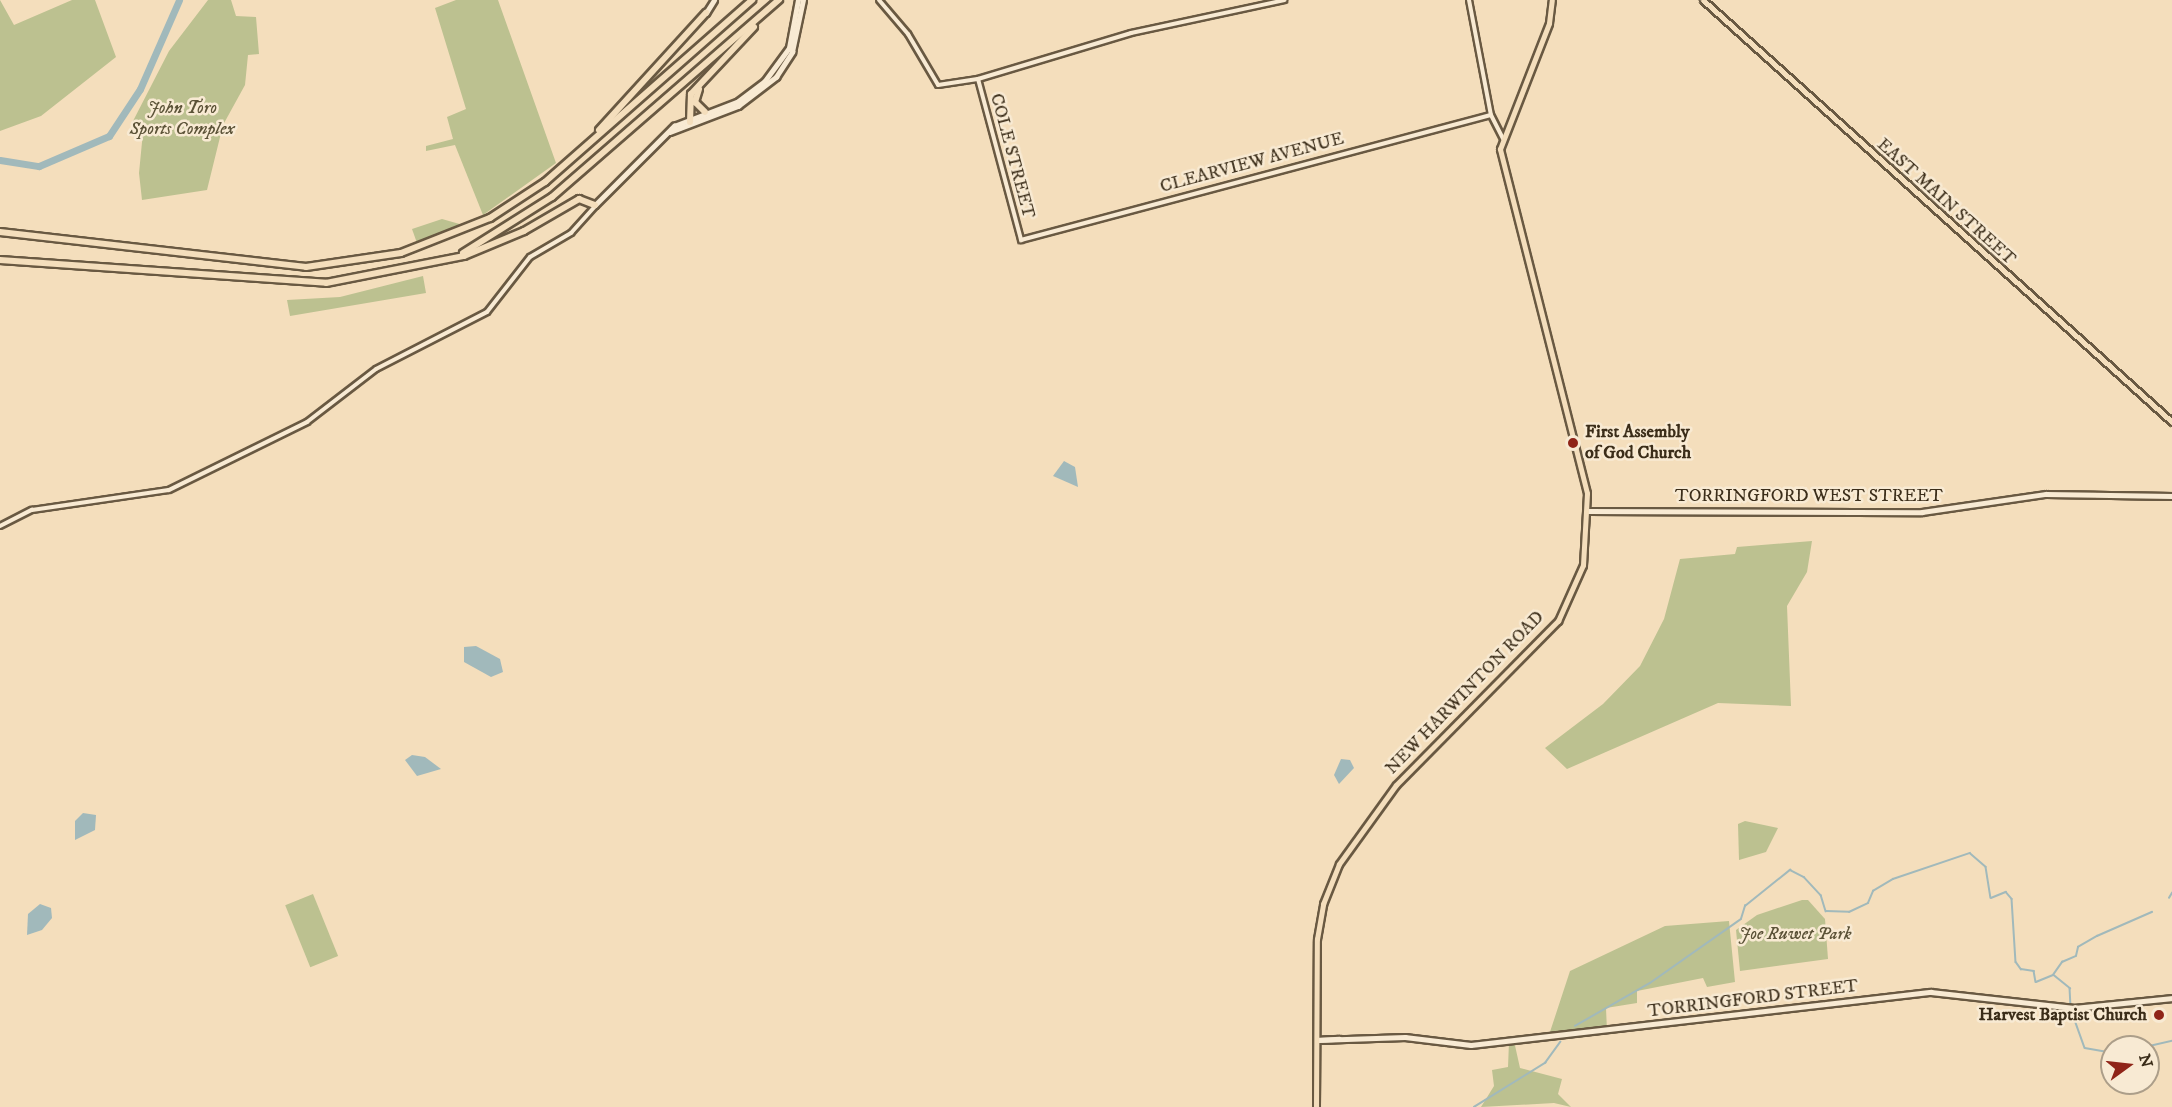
<!DOCTYPE html>
<html>
<head>
<meta charset="utf-8">
<style>
	body { margin:0 }
	#map { position:relative; width:2172px; height:1107px; overflow:hidden; background:#f4debc; font-family:"IM FELL DW Pica",serif }
	div>[style] { position:absolute }
	.green>* { inset:0; background:#bcc190; transform-origin:0 0 }
	.water>* { inset:0; background:#a1b9bb }
	.stream>* { height:1.5px; margin:-0.75px; padding:0 0.75px; transform-origin:0.75px; border-radius:0.75px; background:#a1b9bb }
	.river>* { height:7px; margin:-3.5px; padding:0 3.5px; transform-origin:3.5px; border-radius:3.5px; background:#a1b9bb }
	.roads { filter:drop-shadow(2px 0 #695942) drop-shadow(-2px 0 #695942) drop-shadow(0 2px #695942) drop-shadow(0 -2px #695942) }
	.tertiary>* { height:4px; margin:-2px; padding:0 2px; transform-origin:2px; border-radius:2px; background:#f8ead3 }
	.secondary>* { height:4.5px; margin:-2.25px; padding:0 2.25px; transform-origin:2.25px; border-radius:2.25px; background:#f8ead3 }
	.primary>* { height:5px; margin:-2.5px; padding:0 2.5px; transform-origin:2.5px; border-radius:2.5px; background:#f4debc }
	.trunk>* { height:5px; margin:-2.5px; padding:0 2.5px; transform-origin:2.5px; border-radius:2.5px; background:#f4debc }
	.motorway>* { height:6px; margin:-3px; padding:0 3px; transform-origin:3px; border-radius:3px; background:#f4debc }
	.dots>* { width:16px; height:16px; translate:-50% -50%; box-sizing:border-box; border:3px solid #f8ead3; border-radius:50% }
	span { translate:-50% -50%; white-space:nowrap; text-align:center; line-height:1.15; -webkit-text-stroke:5px #f8ead3; paint-order:stroke }
	.park-label { font-size:18px; color:#5b5237; font-style:italic }
	.street-label { font-size:18px; color:#3b2d19 }
	.poi-label { font-size:18px; color:#3b2d19; font-weight:700 }
	.left { translate:0 -50%; text-align:left }
	.right { translate:-100% -50%; text-align:right }
	.north { position:absolute; left:2100px; top:1035px; width:60px; height:60px; box-sizing:border-box; background:#f8ead3; border:2px solid #ac9e89; border-radius:50%; rotate:75deg; font-size:16px; font-weight:700; line-height:24px; text-align:center; color:#3b2d19 }
	.north::after { content:''; display:block; margin:auto; width:21px; height:27px; background:#8f2418; clip-path:polygon(50% 0,100% 100%,50% 72%,0 100%) }
</style>
</head>
<body>
<div id="map">
	<div class="green">
		<div style="clip-path:polygon(0 0,14px 25px,72px 0,95px 0,116px 57px,41px 116px,0 131px)"></div>
		<div style="clip-path:polygon(208px 0,231px 0,236px 16px,256px 17px,259px 54px,248px 55px,245px 85px,223px 125px,207px 190px,142px 200px,139px 173px,143px 132px,132px 123px,169px 51px)"></div>
		<div style="clip-path:polygon(456px 0,498px 0,556px 163px,483px 215px,455px 145px,426px 151px,426px 146px,453px 139px,447px 117px,466px 109px,435px 8px)"></div>
		<div style="clip-path:polygon(442px 219px,463px 225px,417px 243px,412px 229px)"></div>
		<div style="clip-path:polygon(423px 276px,426px 293px,290px 316px,287px 300px,340px 297px)"></div>
		<div style="clip-path:polygon(1812px 541px,1807px 572px,1787px 606px,1791px 706px,1718px 703px,1567px 769px,1545px 748px,1603px 704px,1640px 666px,1664px 619px,1680px 559px,1735px 554px,1737px 547px)"></div>
		<div style="clip-path:polygon(1745px 821px,1778px 828px,1766px 852px,1739px 860px,1738px 824px)"></div>
		<div style="left:313px;top:894px;width:67px;height:30px;rotate:68deg"></div>
		<div style="clip-path:polygon(1802px 900px,1808px 900px,1825px 919px,1828px 959px,1740px 971px,1736px 930px,1757px 915px)"></div>
		<div style="clip-path:polygon(1729px 921px,1735px 982px,1707px 987px,1703px 978px,1637px 991px,1637px 1003px,1606px 1008px,1607px 1031px,1548px 1038px,1570px 971px,1665px 926px)"></div>
		<div style="clip-path:polygon(1514px 1041px,1520px 1068px,1562px 1079px,1558px 1094px,1571px 1107px,1554px 1103px,1481px 1107px,1494px 1086px,1492px 1070px,1508px 1067px,1509px 1042px)"></div>
	</div>
	<div class="water">
		<div style="clip-path:polygon(1064px 461px,1075px 467px,1078px 487px,1053px 476px)"></div>
		<div style="clip-path:polygon(476px 646px,500px 659px,503px 672px,491px 677px,464px 662px,464px 647px)"></div>
		<div style="clip-path:polygon(412px 755px,425px 757px,441px 769px,417px 776px,405px 760px)"></div>
		<div style="clip-path:polygon(1341px 759px,1350px 760px,1354px 768px,1339px 784px,1334px 775px)"></div>
		<div style="clip-path:polygon(83px 813px,96px 815px,95px 830px,75px 840px,75px 821px)"></div>
		<div style="clip-path:polygon(40px 904px,51px 908px,52px 918px,42px 930px,27px 935px,28px 914px)"></div>
	</div>
	<div class="stream">
		<div style="left:2169px;top:898px;width:6px;rotate:-59deg"></div>
		<div style="left:2054px;top:975px;width:21px;rotate:39deg"></div>
		<div style="left:2070px;top:988px;width:17px;rotate:87deg"></div>
		<div style="left:2071px;top:1009px;width:41px;rotate:70.3deg"></div>
		<div style="left:2085px;top:1048px;width:27px;rotate:10deg"></div>
		<div style="left:1575px;top:1026px;width:86px;rotate:-29.8deg"></div>
		<div style="left:1650px;top:983px;width:111px;rotate:-35.1deg"></div>
		<div style="left:1741px;top:919px;width:14px;rotate:-73deg"></div>
		<div style="left:1745px;top:906px;width:58px;rotate:-38.7deg"></div>
		<div style="left:1790px;top:870px;width:16px;rotate:27deg"></div>
		<div style="left:1804px;top:877px;width:25px;rotate:47deg"></div>
		<div style="left:1821px;top:895px;width:17px;rotate:73deg"></div>
		<div style="left:1826px;top:911px;width:23px;rotate:2deg"></div>
		<div style="left:1849px;top:912px;width:21px;rotate:-25deg"></div>
		<div style="left:1868px;top:903px;width:13px;rotate:-67deg"></div>
		<div style="left:1873px;top:891px;width:23px;rotate:-31deg"></div>
		<div style="left:1893px;top:879px;width:81px;rotate:-18.7deg"></div>
		<div style="left:1970px;top:853px;width:21px;rotate:41deg"></div>
		<div style="left:1986px;top:867px;width:31px;rotate:81deg"></div>
		<div style="left:1991px;top:898px;width:16px;rotate:-22deg"></div>
		<div style="left:2006px;top:892px;width:9px;rotate:49deg"></div>
		<div style="left:2012px;top:899px;width:63px;rotate:86.4deg"></div>
		<div style="left:2016px;top:962px;width:9px;rotate:54deg"></div>
		<div style="left:2021px;top:969px;width:13px;rotate:9deg"></div>
		<div style="left:2034px;top:971px;width:11px;rotate:80deg"></div>
		<div style="left:2036px;top:982px;width:18px;rotate:-22deg"></div>
		<div style="left:2053px;top:975px;width:16px;rotate:-55deg"></div>
		<div style="left:2062px;top:962px;width:15px;rotate:-23deg"></div>
		<div style="left:2076px;top:956px;width:9px;rotate:-77deg"></div>
		<div style="left:2078px;top:947px;width:22px;rotate:-30deg"></div>
		<div style="left:2097px;top:936px;width:60px;rotate:-23.6deg"></div>
		<div style="left:2145px;top:1047px;width:28px;rotate:-13deg"></div>
		<div style="left:1474px;top:1107px;width:84px;rotate:-31.8deg"></div>
		<div style="left:1545px;top:1063px;width:26px;rotate:-54deg"></div>
	</div>
	<div class="river">
		<div style="left:0;top:160px;width:39px;rotate:9deg"></div>
		<div style="left:39px;top:166px;width:76px;rotate:-23.2deg"></div>
		<div style="left:109px;top:136px;width:56px;rotate:-56.6deg"></div>
		<div style="left:140px;top:89px;width:97px;rotate:-66.3deg"></div>
	</div>
	<div class="roads">
		<div class="tertiary">
			<div style="left:879px;top:0;width:45px;rotate:49.5deg"></div>
			<div style="left:908px;top:34px;width:59px;rotate:59.5deg"></div>
			<div style="left:938px;top:85px;width:40px;rotate:-8.5deg"></div>
			<div style="left:978px;top:79px;width:160px;rotate:-16.7deg"></div>
			<div style="left:1131px;top:33px;width:157px;rotate:-12.1deg"></div>
			<div style="left:1469px;top:0;width:117px;rotate:79.2deg"></div>
			<div style="left:1491px;top:115px;width:27px;rotate:63deg"></div>
			<div style="left:978px;top:79px;width:167px;rotate:75deg"></div>
			<div style="left:1021px;top:240px;width:486px;rotate:-14.9deg"></div>
			<div style="left:0;top:526px;width:36px;rotate:-27deg"></div>
			<div style="left:32px;top:510px;width:138px;rotate:-8.3deg"></div>
			<div style="left:169px;top:490px;width:154px;rotate:-26.2deg"></div>
			<div style="left:307px;top:422px;width:87px;rotate:-37.5deg"></div>
			<div style="left:376px;top:369px;width:125px;rotate:-27.2deg"></div>
			<div style="left:487px;top:312px;width:70px;rotate:-52deg"></div>
			<div style="left:530px;top:257px;width:48px;rotate:-30.3deg"></div>
			<div style="left:571px;top:233px;width:36px;rotate:-48deg"></div>
		</div>
		<div class="secondary">
			<div style="left:706px;top:13px;width:15px;rotate:-58deg"></div>
			<div style="left:670px;top:132px;width:73px;rotate:-20.9deg"></div>
			<div style="left:738px;top:106px;width:48px;rotate:-37.3deg"></div>
			<div style="left:776px;top:77px;width:30px;rotate:-57deg"></div>
			<div style="left:792px;top:52px;width:53px;rotate:-78.1deg"></div>
			<div style="left:595px;top:205px;width:112px;rotate:-45deg"></div>
			<div style="left:674px;top:126px;width:67px;rotate:-20.9deg"></div>
			<div style="left:737px;top:102px;width:34px;rotate:-37deg"></div>
			<div style="left:764px;top:82px;width:42px;rotate:-53.7deg"></div>
			<div style="left:789px;top:48px;width:49px;rotate:-79.4deg"></div>
			<div style="left:1588px;top:511px;width:334px;rotate:0.2deg"></div>
			<div style="left:1922px;top:512px;width:125px;rotate:-8.3deg"></div>
			<div style="left:2046px;top:494px;width:126px;rotate:0.9deg"></div>
			<div style="left:1317px;top:1040px;width:88px;rotate:-2deg"></div>
			<div style="left:1405px;top:1037px;width:66px;rotate:6.9deg"></div>
			<div style="left:1471px;top:1045px;width:463px;rotate:-6.6deg"></div>
			<div style="left:1931px;top:992px;width:144px;rotate:6.4deg"></div>
			<div style="left:2074px;top:1008px;width:99px;rotate:-5.8deg"></div>
			<div style="left:1317px;top:1040px;width:22px;rotate:-3deg"></div>
		</div>
		<div class="primary">
			<div style="left:1316px;top:1107px;width:168px;rotate:-89.7deg"></div>
			<div style="left:1317px;top:939px;width:36px;rotate:-80deg"></div>
			<div style="left:1323px;top:904px;width:43px;rotate:-68.2deg"></div>
			<div style="left:1339px;top:864px;width:97px;rotate:-54.2deg"></div>
			<div style="left:1396px;top:785px;width:231px;rotate:-45.4deg"></div>
			<div style="left:1558px;top:621px;width:61px;rotate:-65.9deg"></div>
			<div style="left:1583px;top:565px;width:72px;rotate:-86.8deg"></div>
			<div style="left:1587px;top:493px;width:355px;rotate:-104.2deg"></div>
			<div style="left:1500px;top:149px;width:135px;rotate:-68.7deg"></div>
			<div style="left:1549px;top:23px;width:23px;rotate:-83deg"></div>
		</div>
		<div class="trunk">
			<div style="left:1703px;top:0;width:631px;rotate:41.98deg"></div>
		</div>
		<div class="motorway">
			<div style="left:699px;top:89px;width:14px;rotate:107deg"></div>
			<div style="left:695px;top:102px;width:14px;rotate:45deg"></div>
			<div style="left:690px;top:122px;width:28px;rotate:-88deg"></div>
			<div style="left:691px;top:94px;width:92px;rotate:-46.8deg"></div>
			<div style="left:599px;top:130px;width:159px;rotate:-47.6deg"></div>
			<div style="left:0;top:232px;width:308px;rotate:6.5deg"></div>
			<div style="left:306px;top:267px;width:96px;rotate:-8.4deg"></div>
			<div style="left:401px;top:253px;width:96px;rotate:-21.5deg"></div>
			<div style="left:490px;top:218px;width:66px;rotate:-33.2deg"></div>
			<div style="left:545px;top:182px;width:276px;rotate:-41.3deg"></div>
			<div style="left:463px;top:253px;width:105px;rotate:-32.2deg"></div>
			<div style="left:552px;top:197px;width:301px;rotate:-41deg"></div>
			<div style="left:0;top:260px;width:327px;rotate:4deg"></div>
			<div style="left:326px;top:283px;width:141px;rotate:-11.1deg"></div>
			<div style="left:464px;top:256px;width:65px;rotate:-22.6deg"></div>
			<div style="left:524px;top:231px;width:64px;rotate:-30.2deg"></div>
			<div style="left:579px;top:199px;width:17px;rotate:21deg"></div>
		</div>
	</div>
	<div class="dots">
		<div style="left:1573px;top:443px;background:#8f2418"></div>
		<div style="left:2159px;top:1015px;background:#8f2418"></div>
	</div>
	<div class="park-label">
		<span style="left:182px;top:119px">John Toro<br>Sports Complex</span>
		<span style="left:1795px;top:934px">Joe Ruwet Park</span>
	</div>
	<div class="street-label">
		<span style="left:1012px;top:156px;rotate:75deg">COLE STREET</span>
		<span style="left:1252px;top:163px;rotate:-15deg">CLEARVIEW AVENUE</span>
		<span style="left:1946px;top:202px;rotate:42deg">EAST MAIN STREET</span>
		<span style="left:1809px;top:496px">TORRINGFORD WEST STREET</span>
		<span style="left:1465px;top:693px;rotate:-46deg">NEW HARWINTON ROAD</span>
		<span style="left:1753px;top:999px;rotate:-7deg">TORRINGFORD STREET</span>
	</div>
	<div class="poi-label">
		<span class="left" style="left:1585px;top:443px">First Assembly<br>of God Church</span>
		<span class="right" style="left:2147px;top:1015px">Harvest Baptist Church</span>
	</div>
	<div class="north">N</div>
</div>
</body>
</html>
